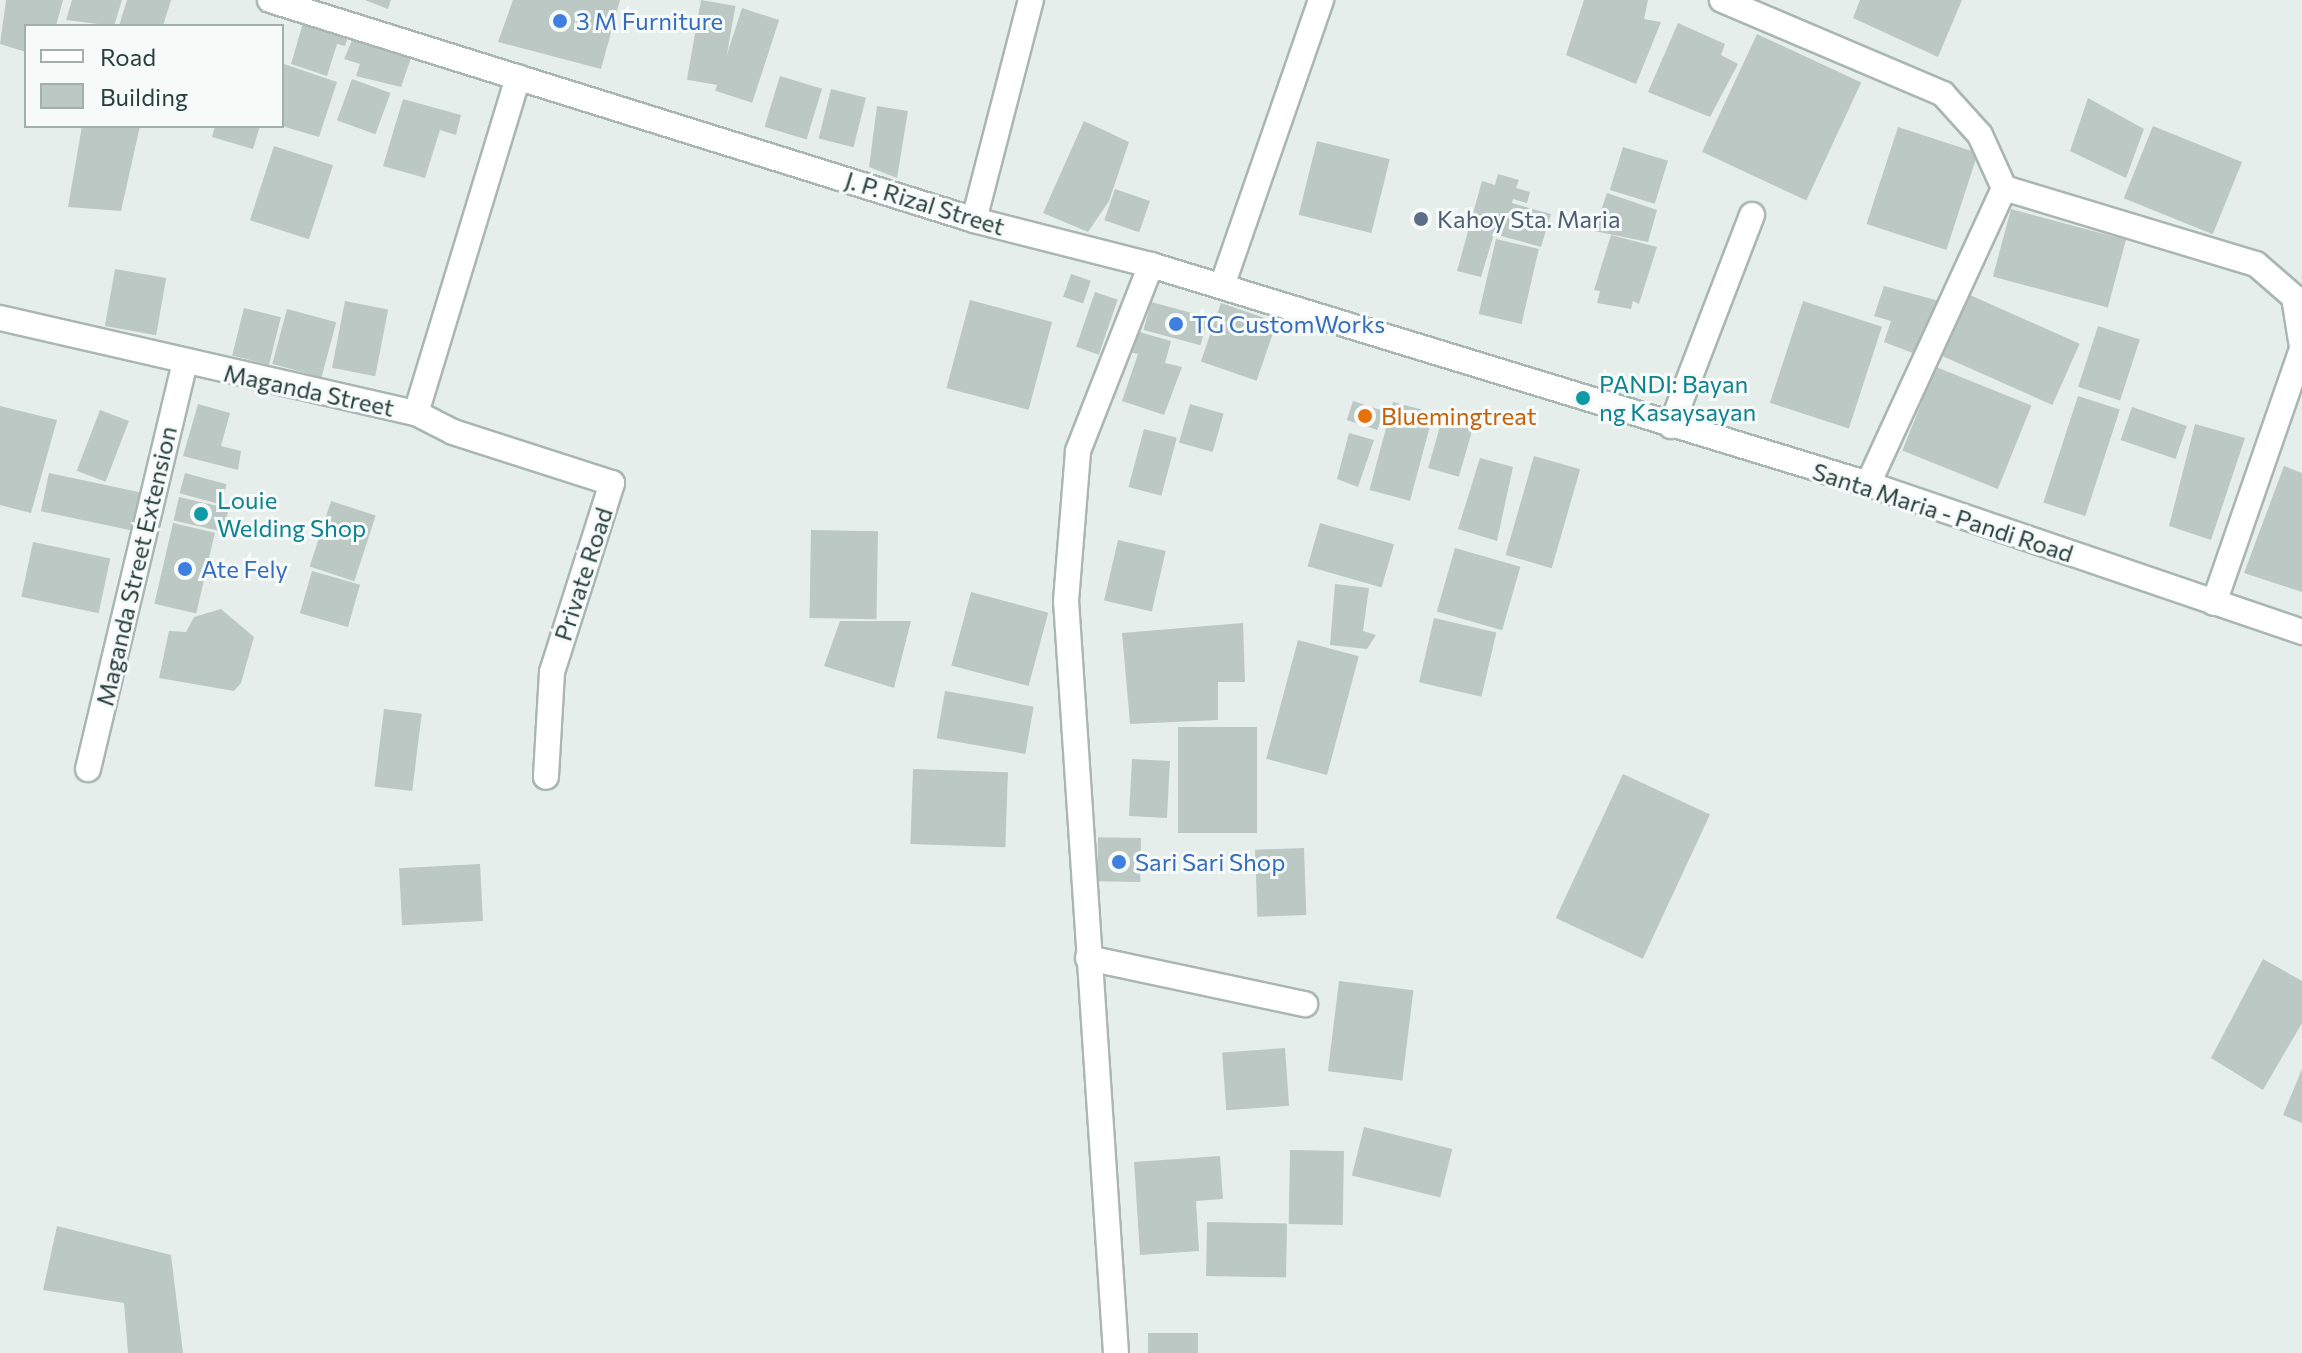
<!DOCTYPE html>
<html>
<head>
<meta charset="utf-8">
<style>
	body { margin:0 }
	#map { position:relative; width:2302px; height:1353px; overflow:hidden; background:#e6eeeb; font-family:Commissioner,sans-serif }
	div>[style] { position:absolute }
	.building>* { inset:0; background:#bbc8c4; transform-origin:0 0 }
	.roads { filter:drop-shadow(2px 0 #a9b6b2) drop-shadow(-2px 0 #a9b6b2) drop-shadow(0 2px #a9b6b2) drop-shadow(0 -2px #a9b6b2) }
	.lane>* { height:24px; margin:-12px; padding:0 12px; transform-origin:12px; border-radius:12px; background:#fff }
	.street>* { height:24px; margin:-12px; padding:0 12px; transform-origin:12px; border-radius:12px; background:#fff }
	.secondary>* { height:24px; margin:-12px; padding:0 12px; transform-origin:12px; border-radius:12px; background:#fff }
	.dots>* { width:22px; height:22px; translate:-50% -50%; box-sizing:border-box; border:4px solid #f6faf9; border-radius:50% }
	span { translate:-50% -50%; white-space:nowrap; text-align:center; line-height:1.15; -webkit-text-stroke:6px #f6faf9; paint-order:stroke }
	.shop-label { font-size:24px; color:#366cbe }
	.left { translate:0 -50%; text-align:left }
	.street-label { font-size:24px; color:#263f3a }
	.service-label { font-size:24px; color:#4e5e75 }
	.culture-label { font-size:24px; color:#0d838f }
	.food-label { font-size:24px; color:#c56008 }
	.legend { position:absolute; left:24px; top:24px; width:260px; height:104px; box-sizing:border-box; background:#f6faf9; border:2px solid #a3afad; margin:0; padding:10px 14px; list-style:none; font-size:24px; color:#263f3a }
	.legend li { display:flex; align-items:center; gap:16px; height:40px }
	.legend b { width:40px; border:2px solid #a3afad }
</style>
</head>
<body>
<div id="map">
	<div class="building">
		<div style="clip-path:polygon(6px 0,63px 0,56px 26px,26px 26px,26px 52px,0 44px)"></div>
		<div style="clip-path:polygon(72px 0,122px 0,114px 26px,66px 20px)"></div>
		<div style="clip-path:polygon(127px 0,171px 0,163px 26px,119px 26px)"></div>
		<div style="clip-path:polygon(365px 0,391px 0,388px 9px)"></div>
		<div style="clip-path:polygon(513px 0,620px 0,601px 69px,498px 42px)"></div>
		<div style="left:701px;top:0;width:35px;height:81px;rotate:10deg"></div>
		<div style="clip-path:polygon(1584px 0,1648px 0,1644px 19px,1661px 22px,1636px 84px,1566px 55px)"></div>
		<div style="clip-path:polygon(1860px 0,1962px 0,1938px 57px,1853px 18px)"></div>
		<div style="left:742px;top:8px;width:39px;height:87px;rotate:18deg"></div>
		<div style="clip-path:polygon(303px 23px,348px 37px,345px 46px,337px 44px,327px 76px,291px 64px)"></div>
		<div style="clip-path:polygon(1678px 23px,1725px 44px,1721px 55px,1738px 64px,1710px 117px,1648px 92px)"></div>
		<div style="left:1757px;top:34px;width:115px;height:130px;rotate:25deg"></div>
		<div style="clip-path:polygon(353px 38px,411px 58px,401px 87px,356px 76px,360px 64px,344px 59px)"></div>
		<div style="clip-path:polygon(284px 64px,337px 82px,319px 137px,282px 126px)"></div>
		<div style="left:780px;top:76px;width:44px;height:53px;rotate:17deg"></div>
		<div style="left:352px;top:79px;width:41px;height:44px;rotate:20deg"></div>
		<div style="left:831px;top:89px;width:36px;height:51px;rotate:14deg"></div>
		<div style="clip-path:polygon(2088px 98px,2144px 129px,2126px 178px,2070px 151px)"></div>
		<div style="clip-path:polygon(403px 99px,461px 115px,456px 135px,440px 130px,425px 178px,383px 166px)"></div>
		<div style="clip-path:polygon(877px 106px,908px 111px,897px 178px,869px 167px)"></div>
		<div style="clip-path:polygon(1084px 121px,1129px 142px,1109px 201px,1088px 232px,1043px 213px)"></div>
		<div style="clip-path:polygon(82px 126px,140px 126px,121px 211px,68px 207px)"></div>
		<div style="clip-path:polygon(215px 126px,260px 126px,253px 149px,212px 137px)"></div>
		<div style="left:2153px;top:126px;width:96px;height:78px;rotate:22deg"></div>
		<div style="left:1898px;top:127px;width:84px;height:102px;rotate:18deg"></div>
		<div style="left:1317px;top:141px;width:75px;height:76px;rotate:14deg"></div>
		<div style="left:274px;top:146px;width:62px;height:78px;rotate:18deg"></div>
		<div style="left:1623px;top:147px;width:47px;height:45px;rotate:17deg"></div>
		<div style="clip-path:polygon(1498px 174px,1519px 180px,1516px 188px,1530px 192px,1527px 203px,1513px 199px,1512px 203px,1551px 214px,1541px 247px,1494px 234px,1481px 277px,1457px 271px,1482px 181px,1495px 185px)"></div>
		<div style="left:1115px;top:189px;width:37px;height:33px;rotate:19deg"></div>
		<div style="clip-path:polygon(1607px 193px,1657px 210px,1648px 242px,1594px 231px)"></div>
		<div style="left:2011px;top:209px;width:119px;height:70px;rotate:15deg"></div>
		<div style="clip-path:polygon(1611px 235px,1657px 247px,1639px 304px,1633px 301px,1631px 309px,1597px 303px,1600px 291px,1594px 290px)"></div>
		<div style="left:1496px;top:239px;width:44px;height:77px;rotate:13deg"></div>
		<div style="left:115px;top:269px;width:52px;height:58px;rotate:10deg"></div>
		<div style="left:1071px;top:274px;width:21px;height:24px;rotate:19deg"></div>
		<div style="clip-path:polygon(1884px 286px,1943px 302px,1918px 355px,1884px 342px,1891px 321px,1874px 316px)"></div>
		<div style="left:1095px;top:292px;width:24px;height:58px;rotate:19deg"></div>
		<div style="left:1970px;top:295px;width:120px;height:67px;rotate:24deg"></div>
		<div style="left:970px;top:300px;width:85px;height:91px;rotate:15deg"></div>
		<div style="left:345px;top:301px;width:44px;height:68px;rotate:11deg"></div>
		<div style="left:1803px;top:301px;width:83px;height:107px;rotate:18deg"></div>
		<div style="left:1151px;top:302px;width:59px;height:29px;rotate:15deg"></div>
		<div style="left:1221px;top:303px;width:59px;height:62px;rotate:19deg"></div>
		<div style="left:244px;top:308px;width:38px;height:49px;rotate:14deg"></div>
		<div style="left:287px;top:309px;width:51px;height:57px;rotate:15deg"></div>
		<div style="left:2098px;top:326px;width:44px;height:64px;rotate:18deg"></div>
		<div style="clip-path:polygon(1136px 331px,1171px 341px,1165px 363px,1182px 367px,1164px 415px,1122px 401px,1138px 354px,1128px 352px)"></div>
		<div style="left:1936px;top:367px;width:103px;height:90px;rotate:22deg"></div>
		<div style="left:2078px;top:396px;width:44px;height:112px;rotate:18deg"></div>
		<div style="left:1353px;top:401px;width:32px;height:20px;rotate:18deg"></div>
		<div style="left:1393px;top:402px;width:42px;height:91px;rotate:15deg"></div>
		<div style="clip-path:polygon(198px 404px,230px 413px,221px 446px,241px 451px,238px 470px,183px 456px)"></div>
		<div style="left:1190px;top:404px;width:35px;height:40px;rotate:16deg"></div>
		<div style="clip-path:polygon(0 406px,57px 420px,31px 513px,0 505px)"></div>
		<div style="left:2132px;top:407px;width:58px;height:35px;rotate:19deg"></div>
		<div style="left:100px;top:410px;width:31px;height:65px;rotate:21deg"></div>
		<div style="left:1443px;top:416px;width:32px;height:54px;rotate:16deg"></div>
		<div style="clip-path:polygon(2195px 424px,2245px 438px,2211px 540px,2169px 526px)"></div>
		<div style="left:1144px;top:429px;width:34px;height:60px;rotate:15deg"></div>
		<div style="clip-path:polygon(1349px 433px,1374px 440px,1358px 487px,1337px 479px)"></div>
		<div style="left:1534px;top:456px;width:48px;height:103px;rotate:16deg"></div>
		<div style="clip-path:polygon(1480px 458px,1513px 467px,1497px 541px,1458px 529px)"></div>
		<div style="clip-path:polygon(2284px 466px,2302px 473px,2302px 592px,2244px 573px)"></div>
		<div style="left:49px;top:473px;width:100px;height:39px;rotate:12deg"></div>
		<div style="left:185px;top:473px;width:43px;height:21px;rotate:15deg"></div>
		<div style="left:179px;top:497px;width:51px;height:24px;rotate:13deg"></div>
		<div style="left:331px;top:501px;width:47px;height:69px;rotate:18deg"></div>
		<div style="left:173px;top:523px;width:43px;height:83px;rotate:13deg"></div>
		<div style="left:1320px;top:523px;width:77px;height:45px;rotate:16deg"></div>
		<div style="left:811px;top:530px;width:67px;height:88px;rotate:1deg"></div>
		<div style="left:1118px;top:540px;width:49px;height:62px;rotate:13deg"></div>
		<div style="left:33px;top:542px;width:79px;height:56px;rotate:12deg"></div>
		<div style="left:1455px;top:548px;width:68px;height:66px;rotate:16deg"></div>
		<div style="left:312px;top:571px;width:50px;height:44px;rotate:16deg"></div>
		<div style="clip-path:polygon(1335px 584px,1369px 588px,1363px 631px,1376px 635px,1367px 649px,1330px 645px)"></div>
		<div style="left:971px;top:592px;width:80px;height:76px;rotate:15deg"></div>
		<div style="clip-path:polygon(221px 609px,254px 637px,241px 683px,234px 691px,159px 678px,169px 631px,186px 632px,194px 617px)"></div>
		<div style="left:1434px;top:618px;width:64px;height:66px;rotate:13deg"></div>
		<div style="clip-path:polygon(840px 621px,911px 621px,894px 688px,824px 666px)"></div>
		<div style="clip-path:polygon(1243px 623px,1245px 682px,1218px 682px,1218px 720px,1130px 724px,1122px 633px)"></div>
		<div style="left:1298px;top:640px;width:63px;height:123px;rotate:15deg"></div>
		<div style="left:945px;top:691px;width:90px;height:48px;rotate:10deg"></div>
		<div style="left:384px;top:709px;width:38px;height:78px;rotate:7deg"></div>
		<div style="left:1257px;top:727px;width:106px;height:79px;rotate:90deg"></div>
		<div style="left:1132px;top:759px;width:38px;height:57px;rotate:3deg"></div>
		<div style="left:913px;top:769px;width:95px;height:75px;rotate:2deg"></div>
		<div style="left:1623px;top:774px;width:96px;height:159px;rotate:25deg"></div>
		<div style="left:1141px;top:838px;width:44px;height:43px;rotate:91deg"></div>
		<div style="left:1304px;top:848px;width:67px;height:49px;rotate:88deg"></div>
		<div style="left:480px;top:864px;width:57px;height:81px;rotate:87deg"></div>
		<div style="clip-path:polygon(2263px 959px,2302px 981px,2302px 1023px,2263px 1090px,2211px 1058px)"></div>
		<div style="left:1339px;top:981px;width:75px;height:91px;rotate:7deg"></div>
		<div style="left:1285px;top:1048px;width:58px;height:63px;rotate:86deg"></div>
		<div style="clip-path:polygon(2302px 1069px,2302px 1123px,2283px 1115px)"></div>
		<div style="left:1364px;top:1127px;width:91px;height:50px;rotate:14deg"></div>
		<div style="left:1290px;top:1150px;width:54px;height:74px;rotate:1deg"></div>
		<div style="clip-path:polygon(1220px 1156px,1223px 1199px,1196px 1201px,1199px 1251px,1140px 1255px,1134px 1162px)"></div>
		<div style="left:1207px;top:1222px;width:80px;height:54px;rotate:1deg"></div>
		<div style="clip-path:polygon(57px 1226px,171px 1255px,183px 1353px,128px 1353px,124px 1303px,43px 1290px)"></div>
		<div style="left:1148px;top:1333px;width:50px;height:20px"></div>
	</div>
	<div class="roads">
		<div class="lane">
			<div style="left:974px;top:220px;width:227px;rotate:-75.5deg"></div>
			<div style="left:1671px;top:426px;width:226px;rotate:-69deg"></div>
			<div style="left:1088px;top:958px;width:222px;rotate:12deg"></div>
		</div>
		<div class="street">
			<div style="left:1722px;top:0;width:240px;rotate:23deg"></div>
			<div style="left:1943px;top:94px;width:55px;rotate:47.9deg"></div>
			<div style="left:1980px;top:135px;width:58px;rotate:65.6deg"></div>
			<div style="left:2004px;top:188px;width:263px;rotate:16.8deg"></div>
			<div style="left:2256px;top:264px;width:50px;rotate:41deg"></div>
			<div style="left:2294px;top:297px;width:51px;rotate:80.9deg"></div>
			<div style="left:1222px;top:286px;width:303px;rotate:-70.9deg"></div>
			<div style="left:0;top:318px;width:427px;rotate:12.9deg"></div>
			<div style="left:416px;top:413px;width:42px;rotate:27.2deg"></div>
			<div style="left:453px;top:432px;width:167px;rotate:17.8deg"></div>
			<div style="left:612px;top:483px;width:198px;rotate:107.6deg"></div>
			<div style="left:552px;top:672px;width:105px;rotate:93.3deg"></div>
			<div style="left:416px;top:413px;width:351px;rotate:-73.1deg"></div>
			<div style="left:1868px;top:484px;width:326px;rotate:-65.3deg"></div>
			<div style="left:2214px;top:603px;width:269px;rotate:-70.9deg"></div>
			<div style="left:88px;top:769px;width:417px;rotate:-76.6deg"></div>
			<div style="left:1116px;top:1353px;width:754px;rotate:-93.8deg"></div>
			<div style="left:1066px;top:601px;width:150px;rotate:-85.4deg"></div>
			<div style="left:1078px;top:451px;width:200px;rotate:-68.6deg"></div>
		</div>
		<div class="secondary">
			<div style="left:270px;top:0;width:738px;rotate:17.35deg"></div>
			<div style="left:974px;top:220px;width:183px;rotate:14.3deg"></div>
			<div style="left:1151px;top:265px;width:750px;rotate:16.98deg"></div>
			<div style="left:1868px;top:484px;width:459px;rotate:18.8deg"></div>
		</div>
	</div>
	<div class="dots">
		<div style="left:560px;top:21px;background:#3f7fe0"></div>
		<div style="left:1421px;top:219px;background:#5c6f8a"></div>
		<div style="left:1176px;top:324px;background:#3f7fe0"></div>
		<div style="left:1583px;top:398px;background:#0f9aa8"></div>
		<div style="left:1365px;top:416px;background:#e8710a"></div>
		<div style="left:201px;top:514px;background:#0f9aa8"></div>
		<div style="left:185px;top:569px;background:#3f7fe0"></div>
		<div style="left:1119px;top:862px;background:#3f7fe0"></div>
	</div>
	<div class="shop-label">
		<span class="left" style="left:576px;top:21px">3 M Furniture</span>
		<span class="left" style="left:1192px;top:324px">TG CustomWorks</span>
		<span class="left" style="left:201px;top:569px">Ate Fely</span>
		<span class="left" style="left:1135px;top:862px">Sari Sari Shop</span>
	</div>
	<div class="street-label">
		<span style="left:925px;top:203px;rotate:17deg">J. P. Rizal Street</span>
		<span style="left:309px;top:390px;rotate:12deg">Maganda Street</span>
		<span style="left:1943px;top:512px;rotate:18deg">Santa Maria - Pandi Road</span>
		<span style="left:136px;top:566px;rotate:-77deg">Maganda Street Extension</span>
		<span style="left:583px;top:574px;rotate:-72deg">Private Road</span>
	</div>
	<div class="service-label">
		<span class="left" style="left:1437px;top:219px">Kahoy Sta. Maria</span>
	</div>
	<div class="culture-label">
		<span class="left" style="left:1599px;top:398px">PANDI: Bayan<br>ng Kasaysayan</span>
		<span class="left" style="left:217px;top:514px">Louie<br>Welding Shop</span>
	</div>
	<div class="food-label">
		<span class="left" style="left:1381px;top:416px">Bluemingtreat</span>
	</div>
	<ul class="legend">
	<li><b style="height:10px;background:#fff"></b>Road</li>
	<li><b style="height:22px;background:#bbc8c4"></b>Building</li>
	</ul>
</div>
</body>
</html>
